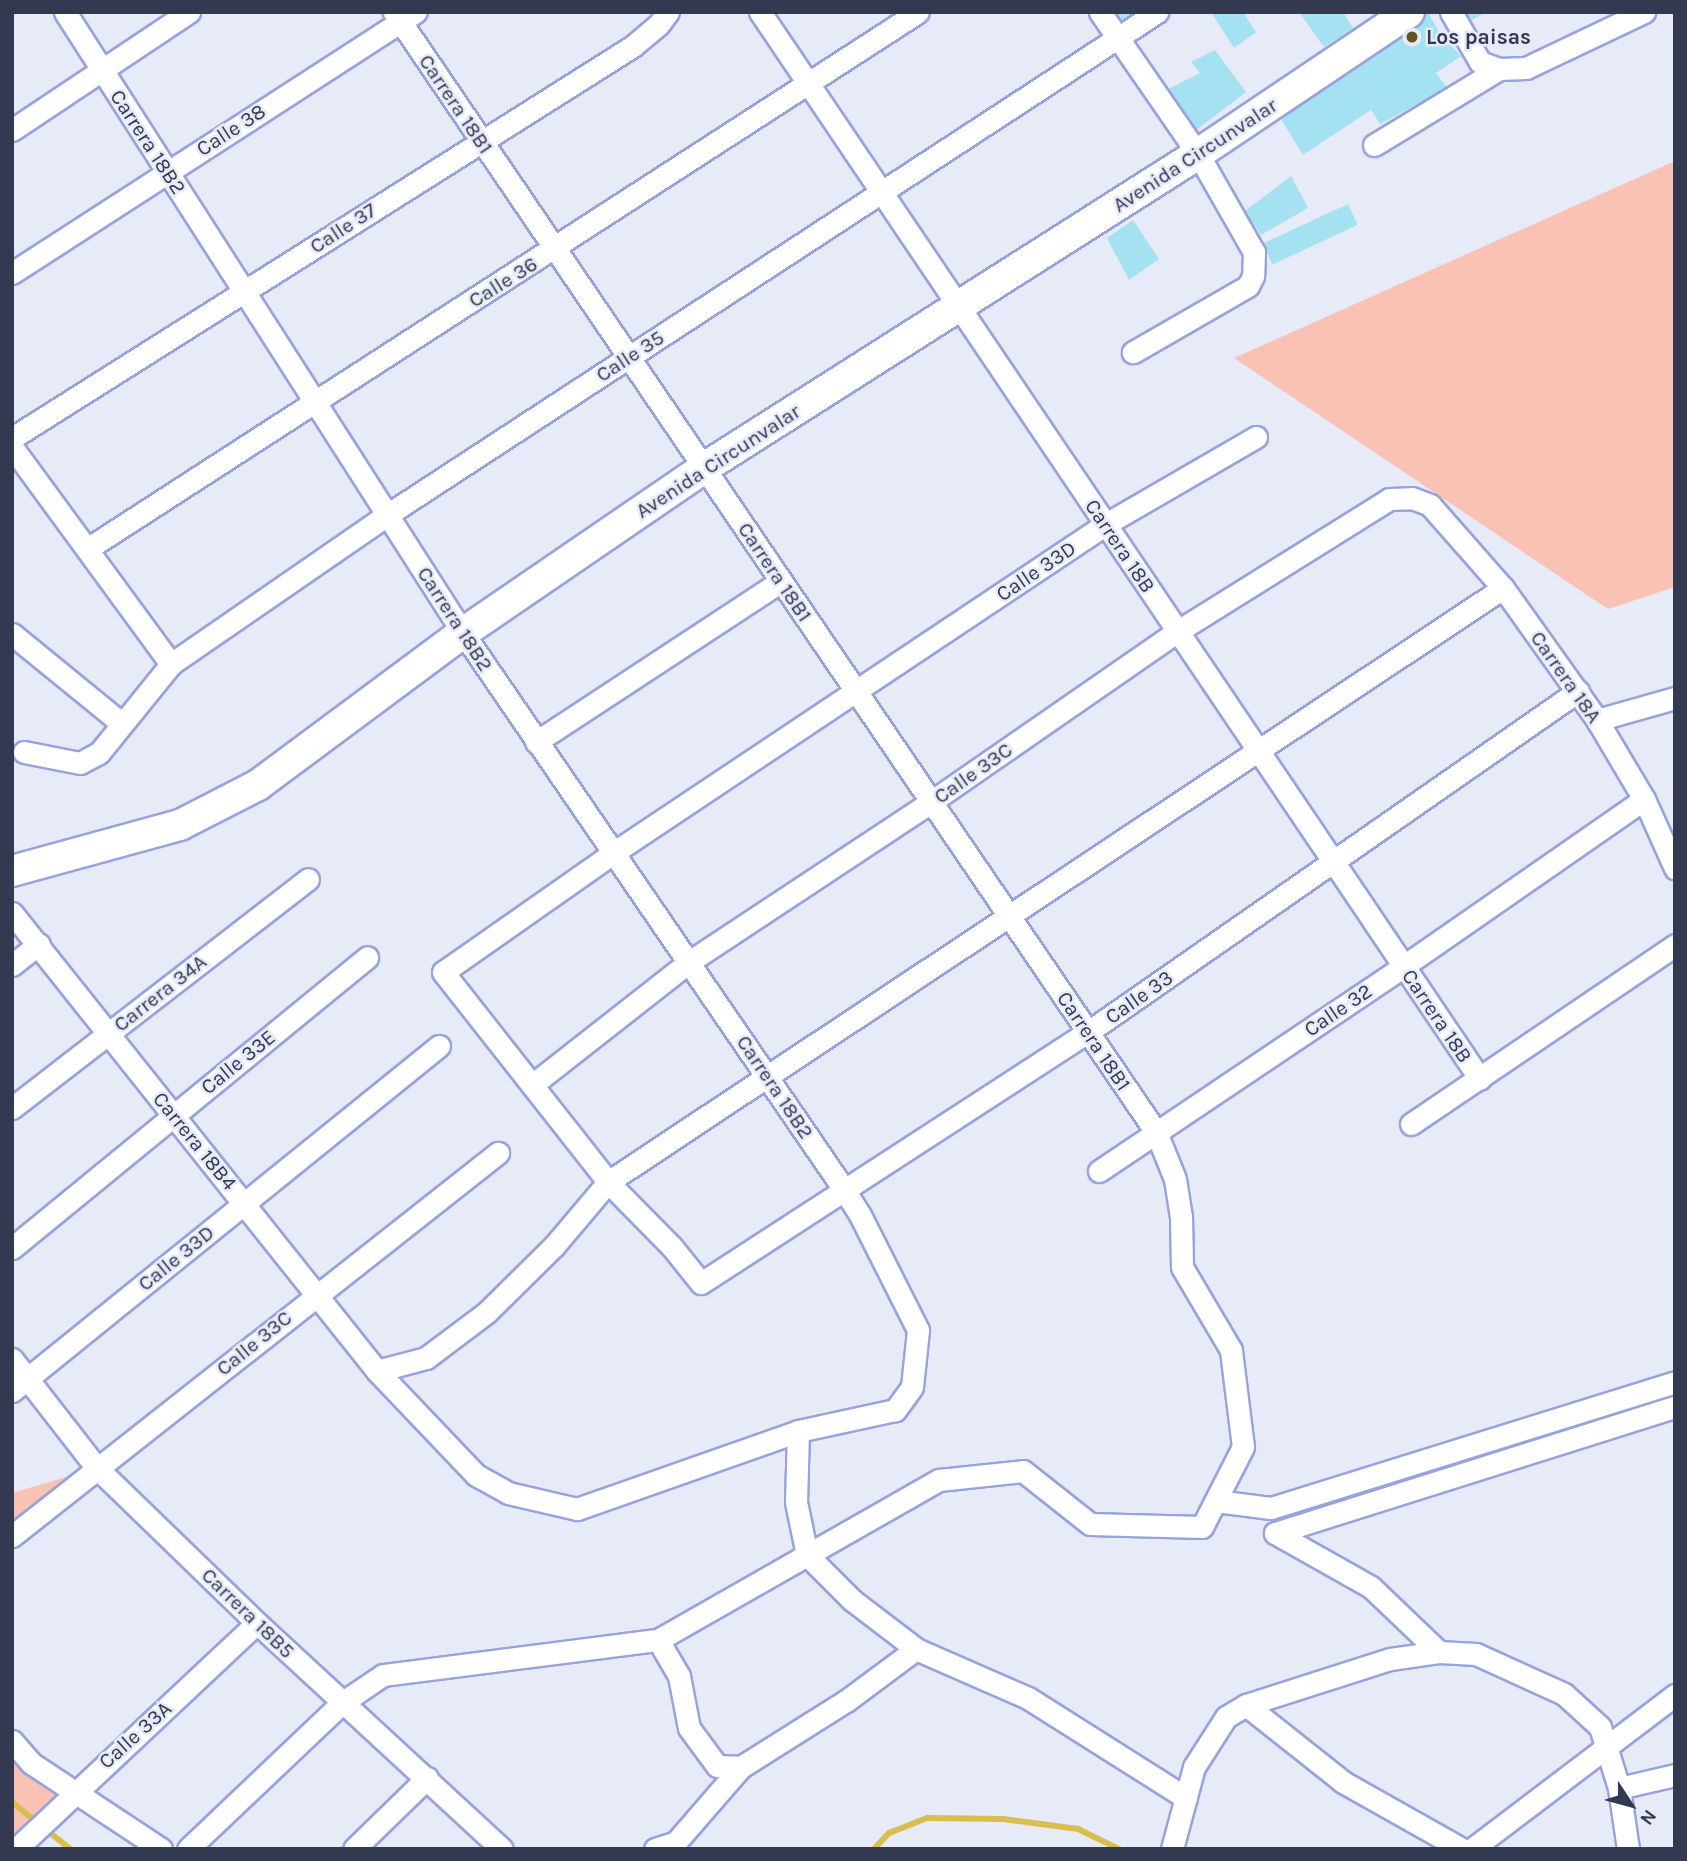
<!DOCTYPE html>
<html>
<head>
<meta charset="utf-8">
<style>
	body { margin:0 }
	#map { position:relative; width:1687px; height:1861px; overflow:hidden; background:#e7eaf7; font-family:Karla,sans-serif }
	div>[style] { position:absolute }
	.green>* { inset:0; background:#f9c2b4 }
	.stream>* { height:6px; margin:-3px; padding:0 3px; transform-origin:3px; border-radius:3px; background:#d9be4e }
	.building>* { inset:0; background:#a4e2f2; transform-origin:0 0 }
	.roads { filter:drop-shadow(2px 0 #97a3de) drop-shadow(-2px 0 #97a3de) drop-shadow(0 2px #97a3de) drop-shadow(0 -2px #97a3de) }
	.minor>* { height:21px; margin:-10.5px; padding:0 10.5px; transform-origin:10.5px; border-radius:10.5px; background:#fff }
	.secondary>* { height:30px; margin:-15px; padding:0 15px; transform-origin:15px; border-radius:15px; background:#fff }
	.dots>* { width:19px; height:19px; translate:-50% -50%; box-sizing:border-box; border:4px solid #e7eaf7; border-radius:50% }
	span { translate:-50% -50%; white-space:nowrap; text-align:center; line-height:1.15; -webkit-text-stroke:5px #e7eaf7; paint-order:stroke }
	.poi-label { font-size:21px; color:#343952; font-weight:700 }
	.left { translate:0 -50%; text-align:left }
	.street-label { font-size:21px; color:#343952 }
	.frame { position:absolute; inset:0; border:14px solid #343952; pointer-events:none }
	.north { position:absolute; left:1596px; top:1770px; width:70px; height:70px; -webkit-text-stroke:5px #e7eaf7; paint-order:stroke; rotate:126deg; font-size:19px; font-weight:700; line-height:28px; text-align:center; color:#343952 }
	.north::after { content:''; display:block; margin:auto; width:24px; height:32px; background:#343952; clip-path:polygon(50% 0,100% 100%,50% 72%,0 100%) }
</style>
</head>
<body>
<div id="map">
	<div class="green">
		<div style="clip-path:polygon(1675px 161px,1675px 587px,1608px 609px,1234px 358px)"></div>
		<div style="clip-path:polygon(97px 1468px,12px 1536px,12px 1493px)"></div>
		<div style="clip-path:polygon(12px 1741px,73px 1792px,20px 1843px,12px 1837px)"></div>
	</div>
	<div class="stream">
		<div style="left:12px;top:1802px;width:75px;rotate:39deg"></div>
		<div style="left:874px;top:1849px;width:22px;rotate:-47deg"></div>
		<div style="left:889px;top:1833px;width:41px;rotate:-21.5deg"></div>
		<div style="left:927px;top:1818px;width:76px;rotate:0.8deg"></div>
		<div style="left:1003px;top:1819px;width:76px;rotate:7.6deg"></div>
		<div style="left:1078px;top:1829px;width:46px;rotate:26deg"></div>
	</div>
	<div class="building">
		<div style="clip-path:polygon(1112px 12px,1138px 12px,1119px 23px)"></div>
		<div style="clip-path:polygon(1211px 12px,1243px 12px,1256px 32px,1234px 48px)"></div>
		<div style="clip-path:polygon(1299px 12px,1343px 12px,1353px 28px,1324px 47px)"></div>
		<div style="clip-path:polygon(1428px 12px,1440px 34px,1461px 56px,1436px 73px,1447px 88px,1380px 124px,1371px 110px,1303px 155px,1278px 114px)"></div>
		<div style="clip-path:polygon(1456px 12px,1487px 12px,1462px 25px)"></div>
		<div style="clip-path:polygon(1215px 50px,1246px 92px,1195px 131px,1166px 90px,1200px 73px,1191px 62px)"></div>
		<div style="clip-path:polygon(1291px 176px,1308px 208px,1261px 235px,1245px 211px)"></div>
		<div style="left:1348px;top:204px;width:23px;height:94px;rotate:65deg"></div>
		<div style="clip-path:polygon(1133px 220px,1159px 259px,1129px 280px,1107px 238px)"></div>
	</div>
	<div class="roads">
		<div class="minor">
			<div style="left:65px;top:12px;width:738px;rotate:57.34deg"></div>
			<div style="left:463px;top:633px;width:676px;rotate:55.6deg"></div>
			<div style="left:845px;top:1191px;width:28px;rotate:58deg"></div>
			<div style="left:860px;top:1215px;width:129px;rotate:63.2deg"></div>
			<div style="left:918px;top:1330px;width:57px;rotate:96deg"></div>
			<div style="left:912px;top:1387px;width:29px;rotate:126deg"></div>
			<div style="left:895px;top:1410px;width:99px;rotate:167.8deg"></div>
			<div style="left:798px;top:1431px;width:71px;rotate:91.6deg"></div>
			<div style="left:796px;top:1502px;width:54px;rotate:78.3deg"></div>
			<div style="left:807px;top:1555px;width:64px;rotate:45deg"></div>
			<div style="left:852px;top:1600px;width:81px;rotate:37.4deg"></div>
			<div style="left:916px;top:1649px;width:122px;rotate:23.6deg"></div>
			<div style="left:1028px;top:1698px;width:187px;rotate:32.3deg"></div>
			<div style="left:760px;top:12px;width:1287px;rotate:55.99deg"></div>
			<div style="left:1100px;top:12px;width:173px;rotate:55.4deg"></div>
			<div style="left:1198px;top:154px;width:113px;rotate:60.3deg"></div>
			<div style="left:1254px;top:252px;width:24px;rotate:92deg"></div>
			<div style="left:1253px;top:276px;width:11px;rotate:117deg"></div>
			<div style="left:1248px;top:286px;width:133px;rotate:150.1deg"></div>
			<div style="left:1451px;top:12px;width:58px;rotate:59.9deg"></div>
			<div style="left:1480px;top:62px;width:20px;rotate:20deg"></div>
			<div style="left:1499px;top:69px;width:27px;rotate:-2deg"></div>
			<div style="left:1526px;top:68px;width:131px;rotate:-25.4deg"></div>
			<div style="left:12px;top:130px;width:213px;rotate:-33.7deg"></div>
			<div style="left:1374px;top:145px;width:146px;rotate:-31.3deg"></div>
			<div style="left:12px;top:273px;width:481px;rotate:-32.9deg"></div>
			<div style="left:1256px;top:437px;width:173px;rotate:149.9deg"></div>
			<div style="left:1106px;top:524px;width:589px;rotate:146.28deg"></div>
			<div style="left:616px;top:851px;width:211px;rotate:145deg"></div>
			<div style="left:443px;top:972px;width:267px;rotate:51.8deg"></div>
			<div style="left:608px;top:1182px;width:91px;rotate:45.4deg"></div>
			<div style="left:672px;top:1247px;width:46px;rotate:51.1deg"></div>
			<div style="left:701px;top:1283px;width:461px;rotate:-33deg"></div>
			<div style="left:1088px;top:1032px;width:597px;rotate:-34.83deg"></div>
			<div style="left:12px;top:438px;width:734px;rotate:-32.26deg"></div>
			<div style="left:633px;top:46px;width:34px;rotate:-40deg"></div>
			<div style="left:659px;top:24px;width:15px;rotate:-53deg"></div>
			<div style="left:12px;top:447px;width:269px;rotate:53.8deg"></div>
			<div style="left:87px;top:549px;width:989px;rotate:-32.87deg"></div>
			<div style="left:12px;top:634px;width:141px;rotate:39.2deg"></div>
			<div style="left:1597px;top:720px;width:81px;rotate:-15.8deg"></div>
			<div style="left:536px;top:742px;width:293px;rotate:-33.3deg"></div>
			<div style="left:24px;top:752px;width:57px;rotate:11.1deg"></div>
			<div style="left:80px;top:763px;width:21px;rotate:-28deg"></div>
			<div style="left:99px;top:753px;width:114px;rotate:-51deg"></div>
			<div style="left:171px;top:664px;width:262px;rotate:-34.6deg"></div>
			<div style="left:387px;top:515px;width:920px;rotate:-33.15deg"></div>
			<div style="left:12px;top:913px;width:586px;rotate:51.45deg"></div>
			<div style="left:377px;top:1371px;width:144px;rotate:46.4deg"></div>
			<div style="left:476px;top:1475px;width:37px;rotate:29deg"></div>
			<div style="left:508px;top:1493px;width:71px;rotate:13.1deg"></div>
			<div style="left:577px;top:1509px;width:234px;rotate:-19.4deg"></div>
			<div style="left:12px;top:965px;width:34px;rotate:-38deg"></div>
			<div style="left:532px;top:1085px;width:199px;rotate:-38.1deg"></div>
			<div style="left:689px;top:962px;width:290px;rotate:-33.5deg"></div>
			<div style="left:931px;top:802px;width:300px;rotate:-34.7deg"></div>
			<div style="left:1178px;top:631px;width:249px;rotate:-32deg"></div>
			<div style="left:1389px;top:499px;width:23px;rotate:-2deg"></div>
			<div style="left:1412px;top:498px;width:19px;rotate:21deg"></div>
			<div style="left:1430px;top:505px;width:111px;rotate:48.7deg"></div>
			<div style="left:1503px;top:588px;width:162px;rotate:54.5deg"></div>
			<div style="left:1597px;top:720px;width:92px;rotate:59.3deg"></div>
			<div style="left:1644px;top:799px;width:76px;rotate:65.8deg"></div>
			<div style="left:12px;top:1108px;width:374px;rotate:-37.7deg"></div>
			<div style="left:1411px;top:1124px;width:319px;rotate:-34.1deg"></div>
			<div style="left:1099px;top:1171px;width:367px;rotate:-33.9deg"></div>
			<div style="left:1404px;top:966px;width:292px;rotate:-34.8deg"></div>
			<div style="left:12px;top:1248px;width:459px;rotate:-39.3deg"></div>
			<div style="left:12px;top:1359px;width:138px;rotate:52.1deg"></div>
			<div style="left:97px;top:1468px;width:223px;rotate:44.1deg"></div>
			<div style="left:257px;top:1623px;width:333px;rotate:42.7deg"></div>
			<div style="left:377px;top:1371px;width:51px;rotate:-14.9deg"></div>
			<div style="left:426px;top:1358px;width:76px;rotate:-37deg"></div>
			<div style="left:487px;top:1312px;width:94px;rotate:-44.6deg"></div>
			<div style="left:554px;top:1246px;width:84px;rotate:-49.8deg"></div>
			<div style="left:608px;top:1182px;width:1074px;rotate:-33.57deg"></div>
			<div style="left:12px;top:1391px;width:549px;rotate:-38.94deg"></div>
			<div style="left:1216px;top:1501px;width:55px;rotate:7.3deg"></div>
			<div style="left:1271px;top:1508px;width:423px;rotate:-17.3deg"></div>
			<div style="left:12px;top:1536px;width:619px;rotate:-38.24deg"></div>
			<div style="left:658px;top:1640px;width:42px;rotate:59.7deg"></div>
			<div style="left:679px;top:1676px;width:53px;rotate:79.1deg"></div>
			<div style="left:689px;top:1728px;width:47px;rotate:53.6deg"></div>
			<div style="left:717px;top:1766px;width:24px;rotate:2deg"></div>
			<div style="left:741px;top:1767px;width:124px;rotate:-32.2deg"></div>
			<div style="left:846px;top:1701px;width:87px;rotate:-36.6deg"></div>
			<div style="left:1439px;top:1652px;width:94px;rotate:-136.3deg"></div>
			<div style="left:1371px;top:1587px;width:110px;rotate:-150.6deg"></div>
			<div style="left:1275px;top:1533px;width:419px;rotate:-17.5deg"></div>
			<div style="left:1246px;top:1705px;width:124px;rotate:38.4deg"></div>
			<div style="left:1343px;top:1782px;width:137px;rotate:29.4deg"></div>
			<div style="left:12px;top:1741px;width:29px;rotate:49deg"></div>
			<div style="left:31px;top:1763px;width:156px;rotate:33.5deg"></div>
			<div style="left:1619px;top:1788px;width:57px;rotate:-13.1deg"></div>
			<div style="left:16px;top:1849px;width:330px;rotate:-43.2deg"></div>
			<div style="left:188px;top:1849px;width:214px;rotate:-43.5deg"></div>
			<div style="left:343px;top:1702px;width:48px;rotate:-34deg"></div>
			<div style="left:383px;top:1675px;width:277px;rotate:-7.3deg"></div>
			<div style="left:658px;top:1640px;width:323px;rotate:-29.7deg"></div>
			<div style="left:939px;top:1480px;width:84px;rotate:-6.1deg"></div>
			<div style="left:1023px;top:1471px;width:85px;rotate:38.3deg"></div>
			<div style="left:1090px;top:1524px;width:112px;rotate:1.5deg"></div>
			<div style="left:1202px;top:1527px;width:90px;rotate:-62.9deg"></div>
			<div style="left:1243px;top:1447px;width:98px;rotate:-97.1deg"></div>
			<div style="left:1231px;top:1350px;width:96px;rotate:-120.6deg"></div>
			<div style="left:1182px;top:1267px;width:50px;rotate:-91.1deg"></div>
			<div style="left:1181px;top:1217px;width:38px;rotate:-99deg"></div>
			<div style="left:1175px;top:1179px;width:51px;rotate:-112deg"></div>
			<div style="left:1156px;top:1132px;width:1355px;rotate:-124.23deg"></div>
			<div style="left:354px;top:1849px;width:102px;rotate:-44.2deg"></div>
			<div style="left:655px;top:1849px;width:22px;rotate:-18deg"></div>
			<div style="left:676px;top:1842px;width:99px;rotate:-49.1deg"></div>
			<div style="left:1172px;top:1849px;width:85px;rotate:-75deg"></div>
			<div style="left:1194px;top:1767px;width:59px;rotate:-57.4deg"></div>
			<div style="left:1226px;top:1717px;width:23px;rotate:-31deg"></div>
			<div style="left:1246px;top:1705px;width:151px;rotate:-17.7deg"></div>
			<div style="left:1390px;top:1659px;width:49px;rotate:-8.1deg"></div>
			<div style="left:1439px;top:1652px;width:37px;rotate:3deg"></div>
			<div style="left:1476px;top:1654px;width:97px;rotate:24.4deg"></div>
			<div style="left:1564px;top:1694px;width:49px;rotate:42.5deg"></div>
			<div style="left:1600px;top:1727px;width:64px;rotate:72.7deg"></div>
			<div style="left:1619px;top:1788px;width:62px;rotate:81.6deg"></div>
			<div style="left:1472px;top:1849px;width:255px;rotate:-37.2deg"></div>
		</div>
		<div class="secondary">
			<div style="left:12px;top:871px;width:174px;rotate:-15.3deg"></div>
			<div style="left:180px;top:825px;width:88px;rotate:-27.1deg"></div>
			<div style="left:258px;top:785px;width:255px;rotate:-36.6deg"></div>
			<div style="left:463px;top:633px;width:292px;rotate:-34.4deg"></div>
			<div style="left:704px;top:468px;width:585px;rotate:-32.44deg"></div>
			<div style="left:1198px;top:154px;width:254px;rotate:-33.9deg"></div>
		</div>
	</div>
	<div class="dots">
		<div style="left:1412px;top:37px;background:#625522"></div>
	</div>
	<div class="poi-label">
		<span class="left" style="left:1426px;top:37px">Los paisas</span>
	</div>
	<div class="street-label">
		<span style="left:456px;top:104px;rotate:56deg">Carrera 18B1</span>
		<span style="left:231px;top:130px;rotate:-33deg">Calle 38</span>
		<span style="left:148px;top:142px;rotate:57deg">Carrera 18B2</span>
		<span style="left:1195px;top:155px;rotate:-33deg">Avenida Circunvalar</span>
		<span style="left:343px;top:228px;rotate:-33deg">Calle 37</span>
		<span style="left:503px;top:282px;rotate:-32deg">Calle 36</span>
		<span style="left:630px;top:356px;rotate:-33deg">Calle 35</span>
		<span style="left:718px;top:461px;rotate:-33deg">Avenida Circunvalar</span>
		<span style="left:1120px;top:546px;rotate:56deg">Carrera 18B</span>
		<span style="left:1036px;top:571px;rotate:-34deg">Calle 33D</span>
		<span style="left:775px;top:572px;rotate:56deg">Carrera 18B1</span>
		<span style="left:455px;top:619px;rotate:57deg">Carrera 18B2</span>
		<span style="left:1566px;top:677px;rotate:55deg">Carrera 18A</span>
		<span style="left:973px;top:773px;rotate:-35deg">Calle 33C</span>
		<span style="left:160px;top:993px;rotate:-38deg">Carrera 34A</span>
		<span style="left:1139px;top:997px;rotate:-35deg">Calle 33</span>
		<span style="left:1338px;top:1010px;rotate:-34deg">Calle 32</span>
		<span style="left:1437px;top:1016px;rotate:56deg">Carrera 18B</span>
		<span style="left:1094px;top:1041px;rotate:56deg">Carrera 18B1</span>
		<span style="left:238px;top:1062px;rotate:-39deg">Calle 33E</span>
		<span style="left:775px;top:1087px;rotate:56deg">Carrera 18B2</span>
		<span style="left:195px;top:1141px;rotate:51deg">Carrera 18B4</span>
		<span style="left:176px;top:1258px;rotate:-39deg">Calle 33D</span>
		<span style="left:254px;top:1343px;rotate:-39deg">Calle 33C</span>
		<span style="left:248px;top:1613px;rotate:44deg">Carrera 18B5</span>
		<span style="left:135px;top:1735px;rotate:-42deg">Calle 33A</span>
	</div>
	<div class="frame"></div>
	<div class="north">N</div>
</div>
</body>
</html>
